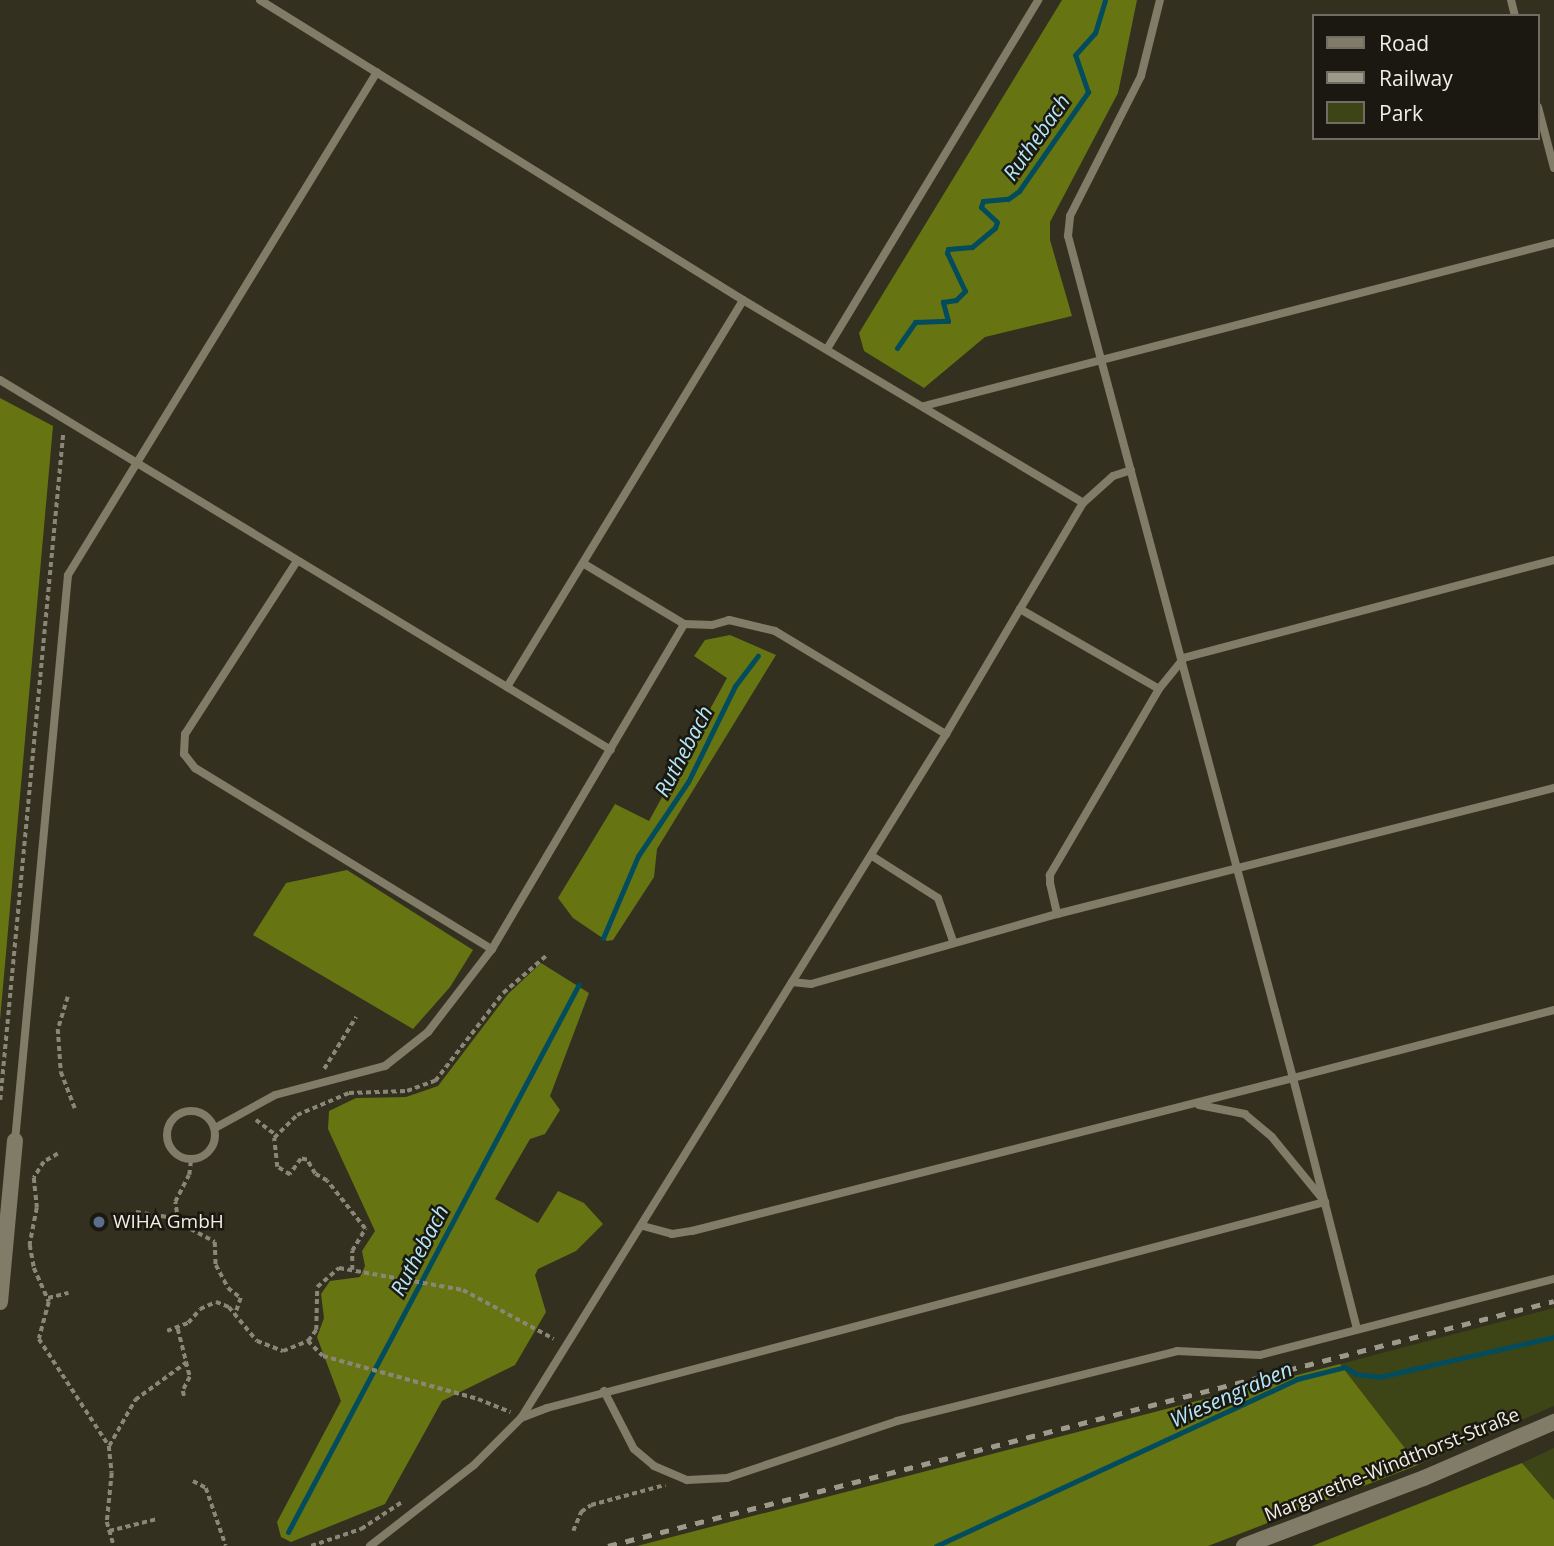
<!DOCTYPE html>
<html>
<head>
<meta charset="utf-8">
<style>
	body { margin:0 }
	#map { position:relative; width:1554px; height:1546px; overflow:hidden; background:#34301f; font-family:"Open Sans",sans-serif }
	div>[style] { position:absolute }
	.green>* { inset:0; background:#3d4516 }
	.forest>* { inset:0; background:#667412 }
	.stream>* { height:5px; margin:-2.5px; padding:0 2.5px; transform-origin:2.5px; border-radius:2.5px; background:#024c5d }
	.path>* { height:3.5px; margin-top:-1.75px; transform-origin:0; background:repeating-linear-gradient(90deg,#8a8778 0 5px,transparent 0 8.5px) }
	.service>* { height:8px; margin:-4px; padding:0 4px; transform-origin:4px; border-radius:4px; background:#807c68 }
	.service>.ring { margin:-4px; padding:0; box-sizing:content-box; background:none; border:8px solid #807c68; border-radius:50% }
	.minor>* { height:16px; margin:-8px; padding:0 8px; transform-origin:8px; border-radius:8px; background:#807c68 }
	.rail>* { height:5px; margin-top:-2.5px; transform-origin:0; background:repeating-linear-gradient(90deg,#9d9a8c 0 9px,transparent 0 18px) }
	.dots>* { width:19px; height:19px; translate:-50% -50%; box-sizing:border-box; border:4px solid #1a1810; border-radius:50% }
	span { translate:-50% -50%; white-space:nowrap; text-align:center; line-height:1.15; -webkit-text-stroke:5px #1a1810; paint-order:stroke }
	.poi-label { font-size:19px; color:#f1efe3 }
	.left { translate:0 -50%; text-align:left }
	.street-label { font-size:19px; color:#f1efe3 }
	.water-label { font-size:21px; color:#b4e8f9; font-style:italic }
	.legend { position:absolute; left:1312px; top:14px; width:228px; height:126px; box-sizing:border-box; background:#1a1810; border:2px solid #706e64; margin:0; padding:9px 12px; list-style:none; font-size:21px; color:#f1efe3 }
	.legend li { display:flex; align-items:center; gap:14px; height:35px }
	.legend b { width:35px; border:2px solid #706e64 }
</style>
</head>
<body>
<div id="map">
	<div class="green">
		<div style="clip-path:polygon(1554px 1308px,1554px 1406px,1418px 1465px,1340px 1364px)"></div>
		<div style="clip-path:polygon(1554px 1448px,1554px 1500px,1522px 1463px)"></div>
	</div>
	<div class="forest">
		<div style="clip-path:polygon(1062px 0,1137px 0,1118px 93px,1050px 222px,1050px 240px,1072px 316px,985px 337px,924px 388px,864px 351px,859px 333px)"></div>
		<div style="clip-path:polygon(0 398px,53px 426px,0 1020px)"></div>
		<div style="clip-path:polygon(730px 635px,776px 655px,657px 849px,654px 877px,613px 940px,607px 941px,573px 918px,558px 898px,615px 804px,649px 821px,727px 678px,694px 656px,705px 640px)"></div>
		<div style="clip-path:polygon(347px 870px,473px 950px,450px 987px,413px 1029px,253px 935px,286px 883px)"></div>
		<div style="clip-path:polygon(541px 963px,589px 993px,550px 1096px,560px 1110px,545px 1134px,530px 1139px,495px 1199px,538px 1223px,558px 1191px,584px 1203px,603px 1224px,576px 1251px,538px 1269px,535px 1275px,546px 1312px,515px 1365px,442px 1401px,385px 1504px,291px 1542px,281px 1537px,277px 1522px,341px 1401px,317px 1337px,324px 1318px,321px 1294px,330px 1281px,360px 1277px,365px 1266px,362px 1251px,375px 1231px,328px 1129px,329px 1111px,356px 1098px,406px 1097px,438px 1086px,508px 994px)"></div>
		<div style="clip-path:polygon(1340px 1364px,1418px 1465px,1208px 1546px,637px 1546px)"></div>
		<div style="clip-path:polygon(1522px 1463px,1554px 1500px,1554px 1546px,1312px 1546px)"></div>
	</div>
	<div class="stream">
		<div style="left:897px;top:348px;width:32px;rotate:-55deg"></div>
		<div style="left:915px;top:322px;width:33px;rotate:-2deg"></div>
		<div style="left:948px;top:321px;width:20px;rotate:-105deg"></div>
		<div style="left:943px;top:302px;width:13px;rotate:-9deg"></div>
		<div style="left:956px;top:300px;width:13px;rotate:-45deg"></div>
		<div style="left:965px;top:291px;width:42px;rotate:-115.3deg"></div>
		<div style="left:947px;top:253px;width:4px;rotate:-76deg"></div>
		<div style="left:948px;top:249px;width:24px;rotate:-5deg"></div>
		<div style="left:972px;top:247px;width:30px;rotate:-40deg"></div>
		<div style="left:995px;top:228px;width:6px;rotate:-72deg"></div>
		<div style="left:997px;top:222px;width:22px;rotate:-137deg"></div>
		<div style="left:981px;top:207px;width:6px;rotate:-72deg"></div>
		<div style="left:983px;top:201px;width:25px;rotate:-5deg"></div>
		<div style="left:1008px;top:199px;width:14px;rotate:-36deg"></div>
		<div style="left:1019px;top:191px;width:121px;rotate:-55.1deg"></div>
		<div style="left:1088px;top:92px;width:39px;rotate:-109deg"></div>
		<div style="left:1075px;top:55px;width:30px;rotate:-48deg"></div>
		<div style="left:1095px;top:33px;width:34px;rotate:-73deg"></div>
		<div style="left:603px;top:938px;width:89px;rotate:-66.9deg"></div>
		<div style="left:638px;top:856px;width:89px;rotate:-56deg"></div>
		<div style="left:688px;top:782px;width:107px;rotate:-63.9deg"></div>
		<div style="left:735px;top:686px;width:38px;rotate:-53deg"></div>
		<div style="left:288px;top:1532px;width:620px;rotate:-62.03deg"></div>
		<div style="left:936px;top:1546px;width:398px;rotate:-24.8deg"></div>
		<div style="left:1297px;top:1379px;width:49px;rotate:-14deg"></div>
		<div style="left:1345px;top:1367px;width:13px;rotate:32deg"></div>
		<div style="left:1356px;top:1374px;width:23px;rotate:7deg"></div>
		<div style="left:1379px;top:1377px;width:180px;rotate:-12.9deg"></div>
	</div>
	<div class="path">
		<div style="left:68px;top:997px;width:34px;rotate:107deg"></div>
		<div style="left:58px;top:1029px;width:43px;rotate:86deg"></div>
		<div style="left:61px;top:1072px;width:39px;rotate:69deg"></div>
		<div style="left:324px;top:1069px;width:61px;rotate:-58.4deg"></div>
		<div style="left:0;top:1100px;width:670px;rotate:-84.6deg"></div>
		<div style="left:256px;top:1120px;width:25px;rotate:37deg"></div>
		<div style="left:58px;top:1154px;width:16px;rotate:150deg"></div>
		<div style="left:44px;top:1162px;width:19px;rotate:122deg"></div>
		<div style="left:34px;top:1178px;width:30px;rotate:84deg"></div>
		<div style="left:37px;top:1208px;width:38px;rotate:101deg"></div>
		<div style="left:30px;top:1245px;width:23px;rotate:80deg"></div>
		<div style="left:34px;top:1268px;width:37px;rotate:66deg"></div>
		<div style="left:49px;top:1302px;width:38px;rotate:105deg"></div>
		<div style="left:39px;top:1339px;width:128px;rotate:56.8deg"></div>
		<div style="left:109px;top:1446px;width:27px;rotate:84deg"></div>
		<div style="left:112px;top:1473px;width:49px;rotate:95.8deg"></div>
		<div style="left:107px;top:1522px;width:25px;rotate:74deg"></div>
		<div style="left:136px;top:1212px;width:32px;rotate:9deg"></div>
		<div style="left:168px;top:1217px;width:53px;rotate:28deg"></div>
		<div style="left:215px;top:1242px;width:23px;rotate:88deg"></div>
		<div style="left:216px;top:1265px;width:26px;rotate:62deg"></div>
		<div style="left:228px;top:1288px;width:16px;rotate:38deg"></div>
		<div style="left:241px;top:1298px;width:18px;rotate:109deg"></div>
		<div style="left:178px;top:1221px;width:19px;rotate:-99deg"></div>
		<div style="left:175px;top:1202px;width:30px;rotate:-63deg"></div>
		<div style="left:189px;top:1175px;width:17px;rotate:-83deg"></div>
		<div style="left:352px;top:1270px;width:19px;rotate:-90deg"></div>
		<div style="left:352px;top:1251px;width:26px;rotate:-59deg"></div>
		<div style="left:365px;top:1229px;width:61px;rotate:-128.4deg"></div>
		<div style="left:327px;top:1181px;width:14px;rotate:-150deg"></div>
		<div style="left:315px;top:1174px;width:16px;rotate:-120deg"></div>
		<div style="left:307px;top:1160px;width:6px;rotate:-171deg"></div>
		<div style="left:301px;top:1159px;width:19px;rotate:125deg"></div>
		<div style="left:290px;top:1175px;width:15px;rotate:-148deg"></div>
		<div style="left:277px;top:1167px;width:29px;rotate:-96deg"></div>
		<div style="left:274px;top:1138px;width:33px;rotate:-45deg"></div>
		<div style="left:297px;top:1115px;width:56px;rotate:-22.9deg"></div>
		<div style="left:349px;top:1093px;width:58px;rotate:-2deg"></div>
		<div style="left:407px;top:1091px;width:30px;rotate:-20deg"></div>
		<div style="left:435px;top:1081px;width:111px;rotate:-52.3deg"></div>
		<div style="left:503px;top:993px;width:58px;rotate:-40.8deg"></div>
		<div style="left:48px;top:1298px;width:21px;rotate:-14deg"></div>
		<div style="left:178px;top:1329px;width:49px;rotate:76deg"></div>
		<div style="left:190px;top:1377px;width:16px;rotate:117deg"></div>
		<div style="left:183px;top:1391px;width:8px;rotate:76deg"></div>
		<div style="left:167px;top:1331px;width:22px;rotate:-21deg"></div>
		<div style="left:188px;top:1323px;width:18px;rotate:-49deg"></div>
		<div style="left:200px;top:1309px;width:17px;rotate:-24deg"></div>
		<div style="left:216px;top:1302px;width:14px;rotate:21deg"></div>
		<div style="left:229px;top:1307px;width:44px;rotate:50.5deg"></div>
		<div style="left:257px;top:1341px;width:28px;rotate:21deg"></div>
		<div style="left:283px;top:1351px;width:27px;rotate:-22deg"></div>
		<div style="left:308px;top:1341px;width:14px;rotate:-54deg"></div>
		<div style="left:316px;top:1330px;width:43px;rotate:-88.7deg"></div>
		<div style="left:317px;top:1287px;width:29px;rotate:-41deg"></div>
		<div style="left:339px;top:1268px;width:126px;rotate:10.1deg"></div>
		<div style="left:463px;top:1290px;width:103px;rotate:28.3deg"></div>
		<div style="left:308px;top:1341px;width:21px;rotate:45deg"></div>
		<div style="left:323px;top:1356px;width:161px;rotate:15.5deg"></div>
		<div style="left:478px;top:1399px;width:35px;rotate:22deg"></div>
		<div style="left:109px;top:1446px;width:53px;rotate:-60.5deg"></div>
		<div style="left:135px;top:1400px;width:64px;rotate:-36.2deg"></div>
		<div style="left:193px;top:1481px;width:15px;rotate:28deg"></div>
		<div style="left:206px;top:1488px;width:61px;rotate:71deg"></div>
		<div style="left:109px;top:1531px;width:49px;rotate:-14deg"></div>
		<div style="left:573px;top:1531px;width:21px;rotate:-67deg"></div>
		<div style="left:581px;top:1512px;width:12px;rotate:-35deg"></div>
		<div style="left:591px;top:1505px;width:77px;rotate:-15.1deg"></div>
		<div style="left:311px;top:1546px;width:53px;rotate:-18.8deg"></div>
		<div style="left:361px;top:1529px;width:49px;rotate:-33.4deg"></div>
	</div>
	<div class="service">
		<div style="left:260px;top:0;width:569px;rotate:31.85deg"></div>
		<div style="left:743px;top:300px;width:396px;rotate:30.8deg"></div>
		<div style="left:1511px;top:0;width:16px;rotate:76deg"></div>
		<div style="left:1538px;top:107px;width:63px;rotate:75.3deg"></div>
		<div style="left:827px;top:349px;width:408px;rotate:-58.8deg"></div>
		<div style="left:0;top:380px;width:714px;rotate:31.2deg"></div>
		<div style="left:924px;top:406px;width:651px;rotate:-14.51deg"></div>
		<div style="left:1554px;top:560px;width:383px;rotate:165.2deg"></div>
		<div style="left:1184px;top:658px;width:40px;rotate:129deg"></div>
		<div style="left:1159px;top:689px;width:216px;rotate:120.4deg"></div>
		<div style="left:1050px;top:875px;width:8px;rotate:90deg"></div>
		<div style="left:1050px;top:883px;width:32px;rotate:77deg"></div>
		<div style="left:1057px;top:914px;width:513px;rotate:-14.23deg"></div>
		<div style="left:297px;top:561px;width:206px;rotate:122.9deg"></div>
		<div style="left:185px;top:734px;width:20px;rotate:93deg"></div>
		<div style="left:184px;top:754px;width:18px;rotate:52deg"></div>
		<div style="left:195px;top:768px;width:348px;rotate:31.4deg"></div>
		<div style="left:586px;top:565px;width:114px;rotate:31deg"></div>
		<div style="left:1020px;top:609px;width:123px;rotate:-59.3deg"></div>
		<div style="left:1083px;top:503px;width:40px;rotate:-42deg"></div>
		<div style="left:1113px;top:476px;width:19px;rotate:-18deg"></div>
		<div style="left:507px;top:687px;width:453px;rotate:-58.6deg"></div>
		<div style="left:946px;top:734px;width:145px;rotate:-59.4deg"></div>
		<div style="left:1020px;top:609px;width:160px;rotate:29.9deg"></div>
		<div style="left:872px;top:856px;width:78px;rotate:32.5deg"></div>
		<div style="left:938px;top:898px;width:46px;rotate:70.8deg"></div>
		<div style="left:792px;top:982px;width:19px;rotate:6deg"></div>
		<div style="left:811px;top:984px;width:256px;rotate:-15.9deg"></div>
		<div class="ring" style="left:167px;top:1111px;width:40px;height:40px"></div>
		<div style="left:215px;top:1128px;width:68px;rotate:-28.8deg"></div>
		<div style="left:275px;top:1095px;width:114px;rotate:-14.8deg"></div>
		<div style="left:385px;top:1066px;width:55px;rotate:-38.3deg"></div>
		<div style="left:428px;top:1032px;width:105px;rotate:-52.4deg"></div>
		<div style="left:492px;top:949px;width:377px;rotate:-59.4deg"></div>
		<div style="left:684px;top:624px;width:28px;rotate:2deg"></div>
		<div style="left:712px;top:625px;width:18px;rotate:-16deg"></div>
		<div style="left:729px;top:620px;width:47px;rotate:13.4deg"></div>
		<div style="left:775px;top:631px;width:200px;rotate:31.1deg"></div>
		<div style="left:946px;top:734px;width:805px;rotate:121.85deg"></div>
		<div style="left:15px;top:1141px;width:568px;rotate:-84.65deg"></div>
		<div style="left:68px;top:575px;width:590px;rotate:-58.44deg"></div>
		<div style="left:643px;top:1226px;width:30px;rotate:15deg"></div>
		<div style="left:672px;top:1234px;width:20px;rotate:-9deg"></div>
		<div style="left:692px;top:1231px;width:620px;rotate:-14.28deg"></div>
		<div style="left:1293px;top:1078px;width:872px;rotate:-104.96deg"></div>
		<div style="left:1068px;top:236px;width:20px;rotate:-84deg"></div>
		<div style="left:1070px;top:216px;width:157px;rotate:-63.1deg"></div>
		<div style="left:1141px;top:76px;width:78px;rotate:-76deg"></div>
		<div style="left:1357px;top:1329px;width:259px;rotate:-104.3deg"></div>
		<div style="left:1293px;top:1078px;width:270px;rotate:-14.6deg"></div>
		<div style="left:604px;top:1391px;width:65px;rotate:62.7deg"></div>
		<div style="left:634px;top:1449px;width:26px;rotate:40deg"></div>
		<div style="left:654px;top:1466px;width:36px;rotate:23deg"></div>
		<div style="left:687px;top:1480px;width:40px;rotate:-2.9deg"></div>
		<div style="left:727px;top:1478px;width:179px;rotate:-18.5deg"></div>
		<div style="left:897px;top:1421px;width:289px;rotate:-14deg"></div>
		<div style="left:1177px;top:1351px;width:83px;rotate:2.8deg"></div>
		<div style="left:1260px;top:1355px;width:304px;rotate:-14.5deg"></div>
		<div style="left:370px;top:1546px;width:132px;rotate:-37.9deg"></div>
		<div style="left:474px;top:1465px;width:66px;rotate:-45deg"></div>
		<div style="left:521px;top:1418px;width:28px;rotate:-21deg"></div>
		<div style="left:547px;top:1408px;width:805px;rotate:-14.83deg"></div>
		<div style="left:1325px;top:1202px;width:84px;rotate:-129.2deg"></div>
		<div style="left:1272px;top:1137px;width:35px;rotate:-140deg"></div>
		<div style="left:1245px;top:1114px;width:47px;rotate:-168.9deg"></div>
	</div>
	<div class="minor">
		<div style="left:0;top:1302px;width:162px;rotate:-84.7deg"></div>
		<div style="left:1244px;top:1546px;width:192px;rotate:-20.7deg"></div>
		<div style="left:1424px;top:1478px;width:142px;rotate:-23.3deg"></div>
	</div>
	<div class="rail">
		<div style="left:608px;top:1546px;width:977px;rotate:-14.52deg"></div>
	</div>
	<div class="dots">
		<div style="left:99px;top:1222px;background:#5c6f8a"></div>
	</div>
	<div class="poi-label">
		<span class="left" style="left:113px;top:1222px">WIHA GmbH</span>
	</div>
	<div class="street-label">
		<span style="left:1392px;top:1465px;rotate:-22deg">Margarethe-Windthorst-Straße</span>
	</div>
	<div class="water-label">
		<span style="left:1036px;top:137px;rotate:-55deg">Ruthebach</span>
		<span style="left:683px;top:751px;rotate:-62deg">Ruthebach</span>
		<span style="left:419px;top:1250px;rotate:-62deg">Ruthebach</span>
		<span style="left:1231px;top:1394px;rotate:-24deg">Wiesengraben</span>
	</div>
	<ul class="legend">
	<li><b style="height:9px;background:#807c68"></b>Road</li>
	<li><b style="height:9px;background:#9d9a8c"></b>Railway</li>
	<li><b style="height:19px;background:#3d4516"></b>Park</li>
	</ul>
</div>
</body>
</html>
